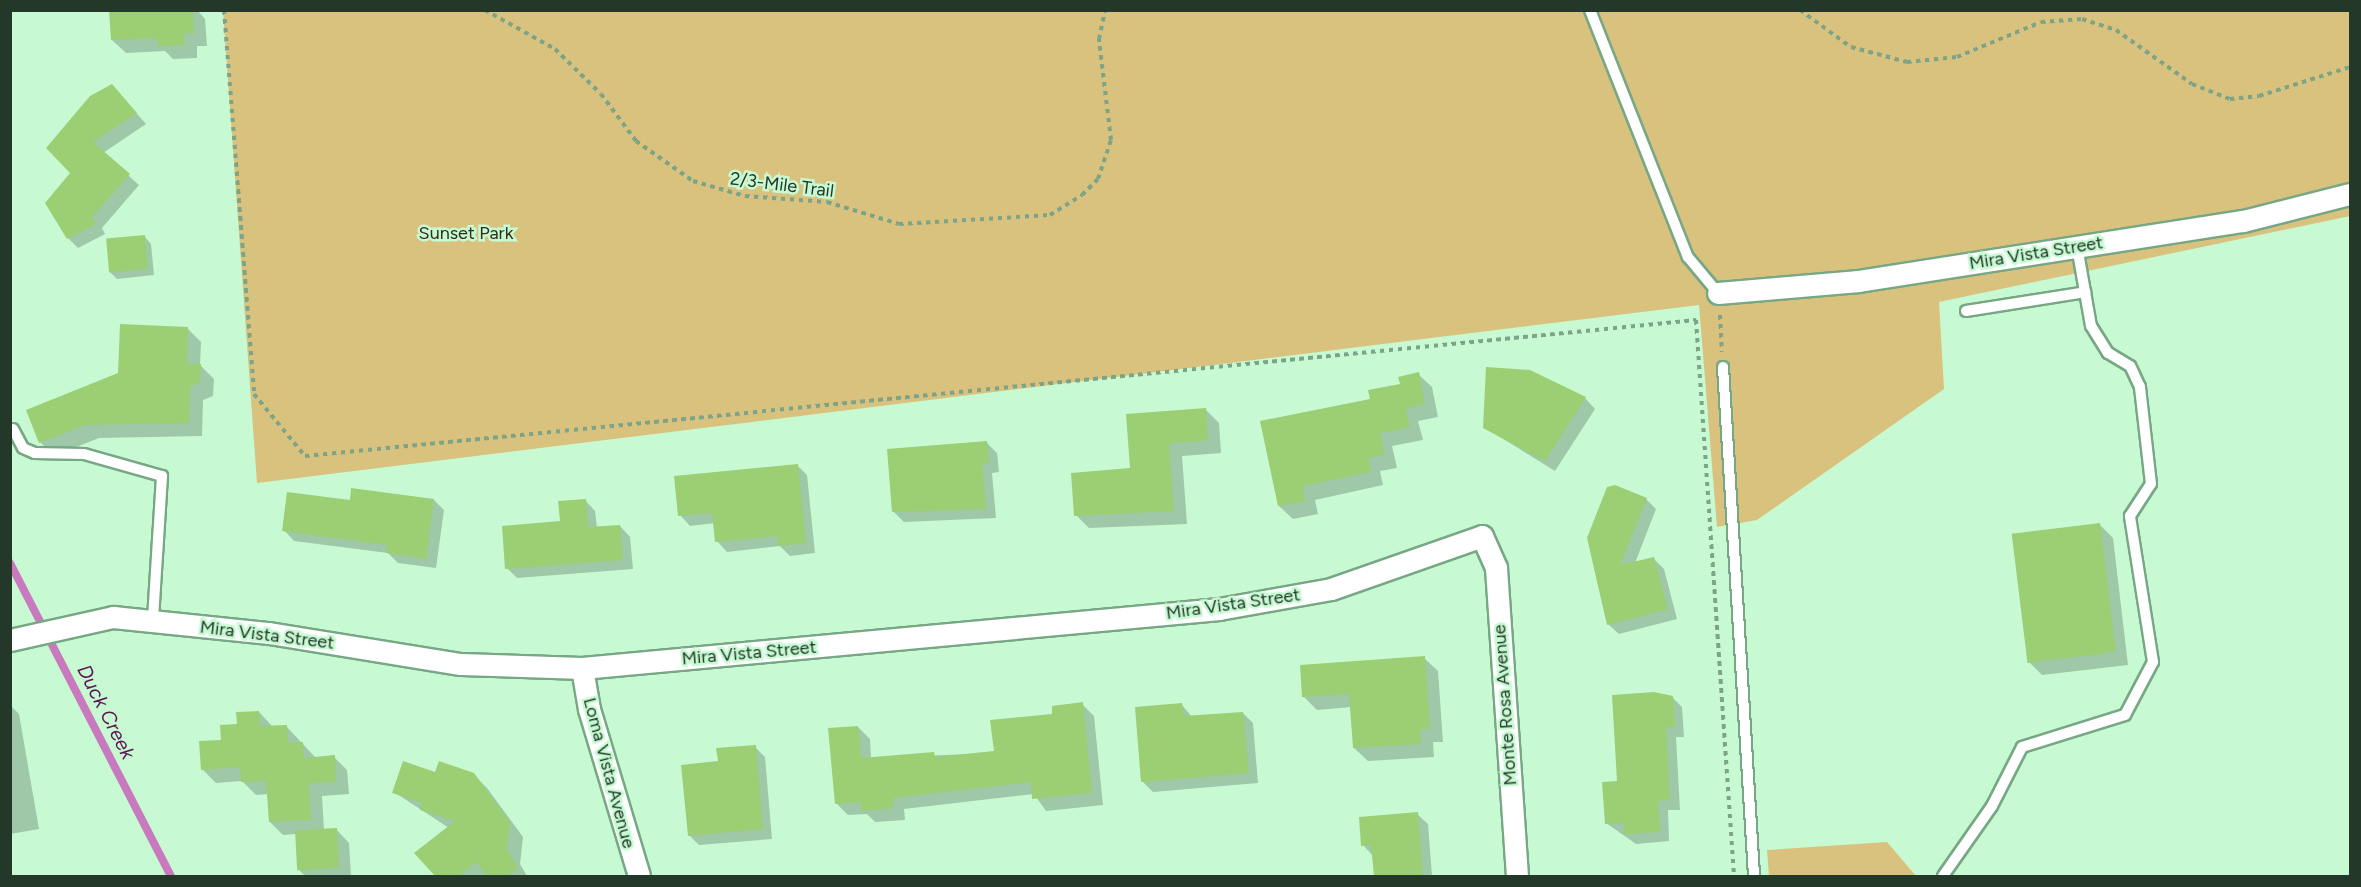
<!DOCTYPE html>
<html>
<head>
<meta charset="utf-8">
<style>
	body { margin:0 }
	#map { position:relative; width:2361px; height:887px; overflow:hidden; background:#c7fad3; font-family:Figtree,sans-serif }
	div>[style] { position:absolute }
	.green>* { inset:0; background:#d8c27d }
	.shadow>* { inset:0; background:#0003 }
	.stream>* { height:8px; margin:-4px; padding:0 4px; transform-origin:4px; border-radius:4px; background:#c97abe }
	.building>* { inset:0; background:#9cce74; transform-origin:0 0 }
	.path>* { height:4px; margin-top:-2px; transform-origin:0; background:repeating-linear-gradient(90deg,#7ea487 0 4.5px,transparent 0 9px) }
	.roads { filter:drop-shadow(2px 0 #77a784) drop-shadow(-2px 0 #77a784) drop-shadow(0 2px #77a784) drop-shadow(0 -2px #77a784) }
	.service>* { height:10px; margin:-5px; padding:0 5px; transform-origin:5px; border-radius:5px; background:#fff }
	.minor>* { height:21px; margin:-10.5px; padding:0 10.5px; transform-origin:10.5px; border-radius:10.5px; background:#fff }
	span { translate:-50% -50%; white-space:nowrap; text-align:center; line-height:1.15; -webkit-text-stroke:5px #c7fad3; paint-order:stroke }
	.street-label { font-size:18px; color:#243829 }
	.park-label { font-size:18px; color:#322c1a }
	.water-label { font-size:20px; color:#5d1555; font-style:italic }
	.frame { position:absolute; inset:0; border:12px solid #243829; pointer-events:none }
</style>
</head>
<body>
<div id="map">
	<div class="green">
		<div style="clip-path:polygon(223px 11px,2350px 11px,2350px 216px,1939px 302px,1944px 389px,1757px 520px,1717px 527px,1699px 305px,257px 483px)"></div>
		<div style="clip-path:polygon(1887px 842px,1916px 876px,1769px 876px,1767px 850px)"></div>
	</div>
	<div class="shadow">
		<div style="clip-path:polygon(110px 10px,197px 10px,205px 19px,207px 46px,197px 46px,197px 58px,173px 59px,165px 51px,126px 53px,112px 40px)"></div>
		<div style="clip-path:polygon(122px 97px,146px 124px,103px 153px,139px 185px,102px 228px,105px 234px,78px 248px,68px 238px,73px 173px)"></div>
		<div style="clip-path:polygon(145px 237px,151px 244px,154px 275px,117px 279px,110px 272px)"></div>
		<div style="clip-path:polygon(187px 328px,201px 342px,200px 365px,214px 379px,213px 396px,203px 400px,202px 436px,99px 438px,54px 456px,40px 442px,120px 375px)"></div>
		<div style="clip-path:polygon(1418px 374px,1432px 387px,1438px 417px,1418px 421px,1423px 440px,1392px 446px,1397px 468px,1380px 471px,1383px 485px,1315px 500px,1318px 514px,1293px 519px,1279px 506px,1372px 400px)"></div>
		<div style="clip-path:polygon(1585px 398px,1595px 409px,1555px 471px,1484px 427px)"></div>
		<div style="clip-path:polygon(1205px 409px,1219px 423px,1221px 453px,1182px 456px,1187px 524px,1089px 528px,1076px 515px)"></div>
		<div style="clip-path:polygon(987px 443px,997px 453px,999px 472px,992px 473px,996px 518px,904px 522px,894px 512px)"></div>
		<div style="clip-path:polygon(797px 465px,807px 475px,815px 553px,790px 556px,780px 546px,727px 552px,717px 541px,715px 523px,690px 526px,680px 515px)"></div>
		<div style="clip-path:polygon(1646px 499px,1656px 509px,1635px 563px,1653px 558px,1664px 569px,1677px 619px,1619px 634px,1608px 624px,1589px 538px)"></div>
		<div style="clip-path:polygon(434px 500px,444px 510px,436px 568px,398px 563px,388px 553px,294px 541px,284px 530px,351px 502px)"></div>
		<div style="clip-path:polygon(585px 500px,595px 511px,597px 528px,620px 526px,630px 537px,633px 569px,517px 578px,507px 568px)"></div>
		<div style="clip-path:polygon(2099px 524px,2113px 538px,2128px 665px,2042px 675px,2028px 661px)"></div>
		<div style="clip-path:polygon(1424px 658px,1438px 671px,1443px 742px,1433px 742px,1434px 757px,1368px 761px,1354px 748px,1351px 707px,1317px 710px,1303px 696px)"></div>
		<div style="clip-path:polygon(1672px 697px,1682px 707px,1684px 737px,1676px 737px,1680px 810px,1668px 810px,1669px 841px,1636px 844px,1606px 823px,1619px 783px)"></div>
		<div style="clip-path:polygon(1082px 704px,1094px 716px,1103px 805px,1046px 811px,1034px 794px,904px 809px,905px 820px,875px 822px,867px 814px,848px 815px,836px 803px,858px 727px,870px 739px,871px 758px,995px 753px)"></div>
		<div style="clip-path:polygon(10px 705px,19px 714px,39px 829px,10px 834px)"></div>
		<div style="clip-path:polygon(1182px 705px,1192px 717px,1243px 713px,1253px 723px,1258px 783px,1153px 792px,1143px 782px)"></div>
		<div style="clip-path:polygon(259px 712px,272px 726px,286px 726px,316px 758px,334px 757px,347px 770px,349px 794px,322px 796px,324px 830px,336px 829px,349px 843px,351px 876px,305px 876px,299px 870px,296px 834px,283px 835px,270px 822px,268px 794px,256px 795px,242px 781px,216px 783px,202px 769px,238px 725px)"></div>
		<div style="clip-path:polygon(755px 747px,765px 757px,772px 839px,699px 845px,689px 835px,719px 763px)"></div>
		<div style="clip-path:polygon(436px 774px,473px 774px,487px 788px,523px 837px,520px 864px,527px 876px,438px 876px,416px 854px,449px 828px,394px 792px)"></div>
		<div style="clip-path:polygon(1417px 814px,1428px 824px,1432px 876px,1375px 876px,1373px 856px,1363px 845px)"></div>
	</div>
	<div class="stream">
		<div style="left:10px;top:563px;width:352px;rotate:62.8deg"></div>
	</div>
	<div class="building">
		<div style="clip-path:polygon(109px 10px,193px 10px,194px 33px,184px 33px,185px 45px,158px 46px,157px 38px,111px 40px)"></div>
		<div style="clip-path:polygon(112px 84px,137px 113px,93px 142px,130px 174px,92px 217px,96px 224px,67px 239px,45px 203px,70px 173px,46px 148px,90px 96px)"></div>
		<div style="left:145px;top:235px;width:34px;height:39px;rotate:85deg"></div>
		<div style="clip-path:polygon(120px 324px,188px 327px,187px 364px,201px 364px,200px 382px,190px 387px,189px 423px,85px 425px,39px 443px,26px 410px,118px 373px)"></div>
		<div style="clip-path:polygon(1486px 367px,1530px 370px,1586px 397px,1545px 461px,1483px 428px)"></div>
		<div style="clip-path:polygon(1419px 372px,1425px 404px,1406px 408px,1410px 427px,1380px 433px,1385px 455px,1368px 458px,1371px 472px,1303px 486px,1305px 501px,1278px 506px,1260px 421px,1370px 399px,1368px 390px,1400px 384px,1398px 377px)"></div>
		<div style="clip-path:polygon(1206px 408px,1208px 440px,1169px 444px,1174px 511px,1074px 516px,1071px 473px,1130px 468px,1126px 414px)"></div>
		<div style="clip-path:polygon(987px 441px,989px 463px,982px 463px,986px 509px,892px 512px,887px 449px)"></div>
		<div style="clip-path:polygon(798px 464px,806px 543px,778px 546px,777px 536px,715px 542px,712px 513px,678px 516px,674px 476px)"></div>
		<div style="clip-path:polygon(1615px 485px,1647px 498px,1620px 565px,1654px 557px,1668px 609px,1607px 625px,1587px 538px,1607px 487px)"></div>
		<div style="clip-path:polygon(351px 488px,434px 499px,426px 559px,386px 553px,387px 545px,282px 531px,287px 492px,350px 500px)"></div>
		<div style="clip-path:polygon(586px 499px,588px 527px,620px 525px,623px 560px,505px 569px,502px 526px,560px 521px,558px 501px)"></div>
		<div style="left:2100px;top:523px;width:130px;height:89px;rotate:83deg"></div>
		<div style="clip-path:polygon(1425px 656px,1430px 729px,1420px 729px,1421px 744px,1353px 748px,1349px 694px,1302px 697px,1300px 665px)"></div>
		<div style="clip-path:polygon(1654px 692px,1673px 696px,1675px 727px,1666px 727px,1670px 800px,1658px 801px,1660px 832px,1624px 834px,1624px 823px,1605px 824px,1602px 782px,1617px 781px,1612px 695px)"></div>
		<div style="clip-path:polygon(1083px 702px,1092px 793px,1032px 799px,1031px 782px,893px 798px,894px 808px,862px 811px,861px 802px,835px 804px,828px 728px,858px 726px,861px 758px,934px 752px,935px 757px,994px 751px,990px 720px,1052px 714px,1052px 706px)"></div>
		<div style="clip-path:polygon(1182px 703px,1184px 716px,1243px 712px,1249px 773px,1141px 782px,1135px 707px)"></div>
		<div style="clip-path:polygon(259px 711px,260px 726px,287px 725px,288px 743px,303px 742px,304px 758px,335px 755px,336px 782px,309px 783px,311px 820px,269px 822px,266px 781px,241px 782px,240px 767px,201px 770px,199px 741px,221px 740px,220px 725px,237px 724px,236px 712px)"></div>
		<div style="clip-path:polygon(756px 745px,763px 829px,688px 836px,681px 765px,718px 761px,716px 748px)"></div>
		<div style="clip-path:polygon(403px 761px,435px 772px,439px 761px,474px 773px,510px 822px,507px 849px,518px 869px,506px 876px,487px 876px,476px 862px,459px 876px,435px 876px,414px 853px,455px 821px,420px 810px,423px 803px,392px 793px)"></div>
		<div style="clip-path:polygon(1418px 812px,1423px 876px,1374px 876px,1371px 845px,1361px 846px,1359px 817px)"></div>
		<div style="left:337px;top:828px;width:40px;height:42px;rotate:87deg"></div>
	</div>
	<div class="path">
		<div style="left:224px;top:10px;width:385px;rotate:85.5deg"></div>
		<div style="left:254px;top:394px;width:80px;rotate:50.6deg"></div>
		<div style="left:305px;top:456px;width:1398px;rotate:-5.58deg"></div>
		<div style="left:1696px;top:320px;width:557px;rotate:86.09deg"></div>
		<div style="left:485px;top:10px;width:80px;rotate:29.1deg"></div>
		<div style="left:555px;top:49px;width:64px;rotate:44.4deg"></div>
		<div style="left:601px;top:94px;width:59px;rotate:53.3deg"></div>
		<div style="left:636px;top:141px;width:70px;rotate:35.1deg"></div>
		<div style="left:693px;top:181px;width:54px;rotate:16.1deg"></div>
		<div style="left:745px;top:196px;width:82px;rotate:4.2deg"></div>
		<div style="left:827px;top:202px;width:75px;rotate:17deg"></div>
		<div style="left:899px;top:224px;width:151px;rotate:-3.4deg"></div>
		<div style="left:1050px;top:215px;width:38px;rotate:-32deg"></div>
		<div style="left:1082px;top:195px;width:23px;rotate:-45deg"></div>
		<div style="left:1098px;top:179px;width:41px;rotate:-71.6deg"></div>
		<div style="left:1111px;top:140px;width:102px;rotate:-96.8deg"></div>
		<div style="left:1099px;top:39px;width:30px;rotate:-78deg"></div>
		<div style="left:1800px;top:10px;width:63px;rotate:36deg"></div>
		<div style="left:1851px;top:47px;width:58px;rotate:15deg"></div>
		<div style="left:1907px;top:62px;width:50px;rotate:-5.7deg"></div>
		<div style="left:1957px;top:57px;width:91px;rotate:-22.6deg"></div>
		<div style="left:2041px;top:22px;width:41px;rotate:-4.2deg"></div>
		<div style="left:2082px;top:19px;width:36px;rotate:18deg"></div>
		<div style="left:2116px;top:30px;width:93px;rotate:35.4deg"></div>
		<div style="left:2192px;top:84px;width:41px;rotate:21.5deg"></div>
		<div style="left:2230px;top:99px;width:29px;rotate:-6deg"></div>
		<div style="left:2259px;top:96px;width:96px;rotate:-17.7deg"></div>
		<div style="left:1720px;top:315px;width:37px;rotate:87deg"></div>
	</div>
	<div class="roads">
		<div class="service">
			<div style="left:1590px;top:10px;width:266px;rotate:68.4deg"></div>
			<div style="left:1688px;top:257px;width:47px;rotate:50.2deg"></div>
			<div style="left:1966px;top:311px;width:121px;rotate:-9deg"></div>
			<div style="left:1723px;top:367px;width:510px;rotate:86.51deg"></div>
			<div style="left:13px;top:429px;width:21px;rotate:62deg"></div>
			<div style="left:23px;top:448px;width:13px;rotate:23deg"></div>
			<div style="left:35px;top:453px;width:49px;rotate:1.2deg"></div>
			<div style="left:84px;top:454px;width:81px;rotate:15.8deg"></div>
			<div style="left:162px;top:476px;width:145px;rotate:93.6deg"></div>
			<div style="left:1943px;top:876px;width:85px;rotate:-55deg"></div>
			<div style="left:1992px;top:806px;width:66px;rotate:-63deg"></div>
			<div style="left:2022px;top:747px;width:108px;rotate:-17.3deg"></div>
			<div style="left:2125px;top:715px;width:60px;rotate:-62.2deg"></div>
			<div style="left:2153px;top:662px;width:148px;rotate:-99deg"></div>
			<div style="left:2130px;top:516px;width:38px;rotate:-57deg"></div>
			<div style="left:2151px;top:484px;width:98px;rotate:-96.5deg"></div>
			<div style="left:2140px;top:387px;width:23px;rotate:-115deg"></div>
			<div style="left:2130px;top:366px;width:26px;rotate:-149deg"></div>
			<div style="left:2108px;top:353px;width:32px;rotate:-122deg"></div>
			<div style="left:2091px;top:326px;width:80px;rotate:-100deg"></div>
		</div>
		<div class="minor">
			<div style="left:1718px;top:293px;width:141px;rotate:-4.9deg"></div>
			<div style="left:1858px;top:281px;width:390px;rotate:-8.9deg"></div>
			<div style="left:2243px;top:221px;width:110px;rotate:-14.2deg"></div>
			<div style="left:10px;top:640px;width:106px;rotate:-12.6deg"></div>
			<div style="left:113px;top:617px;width:157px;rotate:5.9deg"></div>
			<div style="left:269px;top:633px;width:194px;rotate:9.2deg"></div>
			<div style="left:461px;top:664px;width:121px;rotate:1.9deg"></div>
			<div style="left:582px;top:668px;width:640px;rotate:-5.29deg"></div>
			<div style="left:1219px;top:609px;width:114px;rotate:-10.1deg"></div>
			<div style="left:1331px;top:589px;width:160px;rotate:-19.3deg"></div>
			<div style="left:1482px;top:536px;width:35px;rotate:66deg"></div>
			<div style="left:1496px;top:568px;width:309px;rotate:86.1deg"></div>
			<div style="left:582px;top:668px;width:42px;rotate:80.3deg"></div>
			<div style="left:589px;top:709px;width:174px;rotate:73.3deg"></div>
		</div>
	</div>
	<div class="street-label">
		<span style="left:782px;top:185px;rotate:7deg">2/3-Mile Trail</span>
		<span style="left:2036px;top:253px;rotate:-9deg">Mira Vista Street</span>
		<span style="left:1233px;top:604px;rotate:-8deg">Mira Vista Street</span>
		<span style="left:267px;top:635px;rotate:7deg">Mira Vista Street</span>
		<span style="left:749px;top:653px;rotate:-5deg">Mira Vista Street</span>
		<span style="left:1505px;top:705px;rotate:-94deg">Monte Rosa Avenue</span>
		<span style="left:609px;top:773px;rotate:75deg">Loma Vista Avenue</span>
	</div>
	<div class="park-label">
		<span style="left:466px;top:233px">Sunset Park</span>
	</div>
	<div class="water-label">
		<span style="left:106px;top:712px;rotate:63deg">Duck Creek</span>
	</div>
	<div class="frame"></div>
</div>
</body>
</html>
